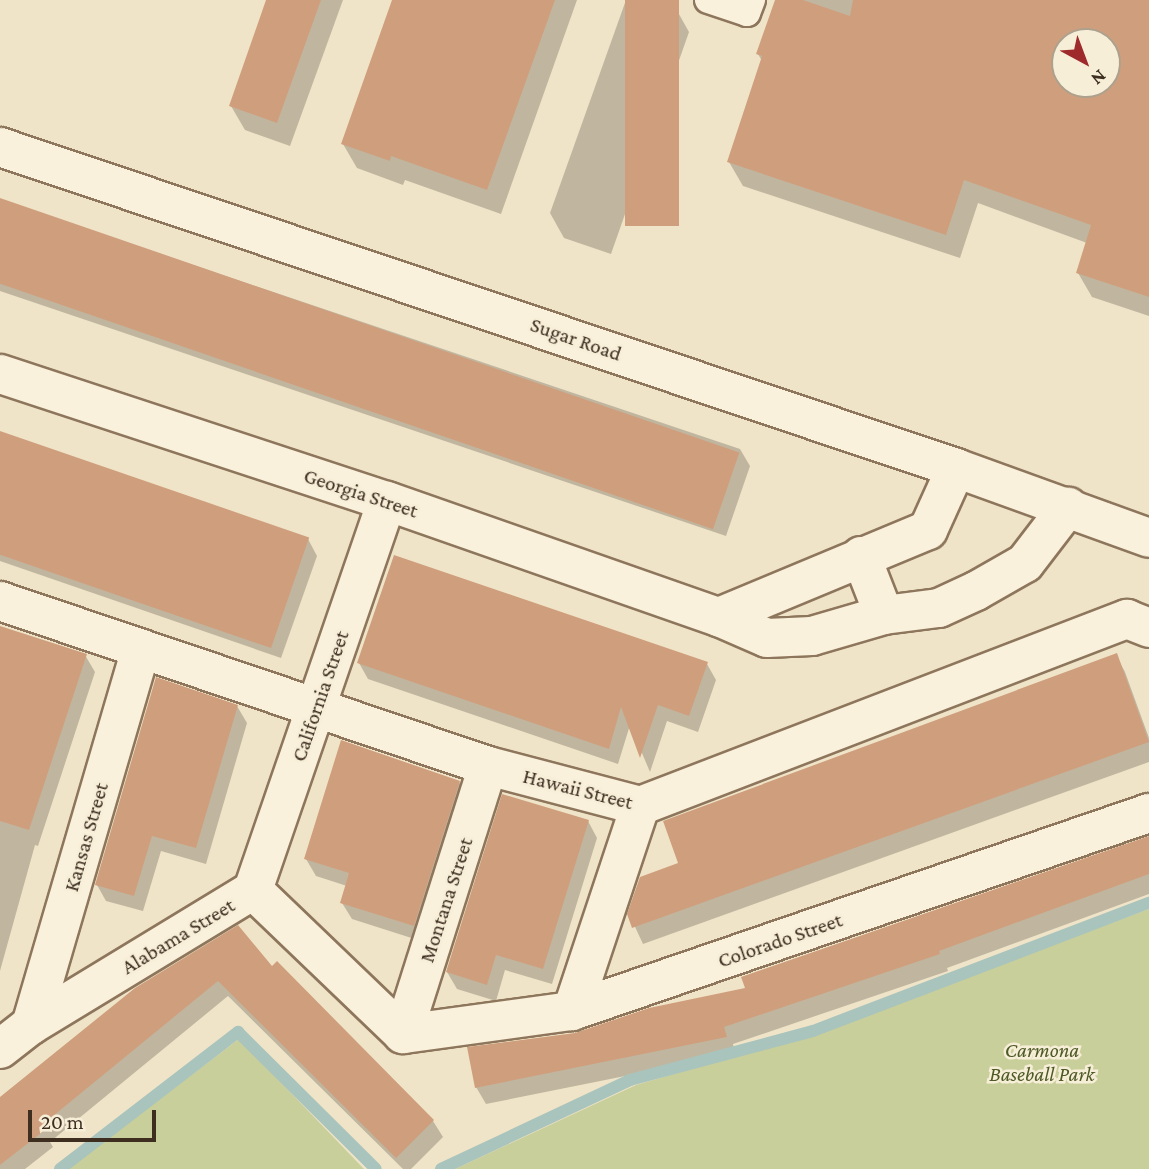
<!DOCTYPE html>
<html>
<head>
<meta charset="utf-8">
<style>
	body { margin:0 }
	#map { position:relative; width:1149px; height:1169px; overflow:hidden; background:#f0e4c8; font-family:"Crimson Pro",serif }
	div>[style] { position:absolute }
	.green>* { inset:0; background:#c9cf9b }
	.shadow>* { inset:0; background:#0003 }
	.stream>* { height:12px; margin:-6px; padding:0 6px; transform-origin:6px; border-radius:6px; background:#a9c4bc }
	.building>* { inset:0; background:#cf9f7d; transform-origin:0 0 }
	.roads { filter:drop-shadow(2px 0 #8d765c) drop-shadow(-2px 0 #8d765c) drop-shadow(0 2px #8d765c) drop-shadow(0 -2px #8d765c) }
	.lane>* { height:26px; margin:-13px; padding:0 13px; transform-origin:13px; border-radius:13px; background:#faf1dc }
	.street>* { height:38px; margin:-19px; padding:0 19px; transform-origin:19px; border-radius:19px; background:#faf1dc }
	.secondary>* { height:38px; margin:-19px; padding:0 19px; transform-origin:19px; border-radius:19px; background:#faf1dc }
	span { translate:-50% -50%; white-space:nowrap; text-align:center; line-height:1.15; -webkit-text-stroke:5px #f7eed8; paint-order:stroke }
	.street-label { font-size:21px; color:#3d2e20 }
	.park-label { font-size:21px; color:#4d5a26; font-style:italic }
	.north { position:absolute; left:1051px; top:28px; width:70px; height:70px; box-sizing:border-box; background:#f7eed8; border:2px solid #ada18e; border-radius:50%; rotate:139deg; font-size:19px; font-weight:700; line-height:28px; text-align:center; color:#3d2e20 }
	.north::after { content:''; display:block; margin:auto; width:24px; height:32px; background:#9e2a2b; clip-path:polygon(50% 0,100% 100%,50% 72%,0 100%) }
	.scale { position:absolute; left:28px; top:1110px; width:128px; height:32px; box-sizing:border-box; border:4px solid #3d2e20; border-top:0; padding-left:9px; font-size:21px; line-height:24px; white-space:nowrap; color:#3d2e20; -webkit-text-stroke:5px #f7eed8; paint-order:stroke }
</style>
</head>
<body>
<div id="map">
	<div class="green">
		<div style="clip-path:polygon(1149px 909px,1149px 1169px,455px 1169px,636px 1085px,808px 1035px)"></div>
		<div style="clip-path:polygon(239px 1039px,364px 1169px,67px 1169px)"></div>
	</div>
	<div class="shadow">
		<div style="clip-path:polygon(268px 0,343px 0,290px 146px,245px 130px,231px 106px)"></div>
		<div style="clip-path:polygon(394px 0,577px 0,501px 214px,405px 180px,403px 185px,357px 168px,343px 144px)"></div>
		<div style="clip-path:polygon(626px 0,654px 0,675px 7px,689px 32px,611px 254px,564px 238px,550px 213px)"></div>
		<div style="clip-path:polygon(evenodd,777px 0,1149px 0,1149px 316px,1092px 297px,1078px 273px,1087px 243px,978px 203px,960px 258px,743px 186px,729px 162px,762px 61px,758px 54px,777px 0,1065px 42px,1107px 42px,1107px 84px,1065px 84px,1065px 42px)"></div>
		<div style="clip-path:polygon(0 200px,740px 449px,750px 466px,726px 536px,0 291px)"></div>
		<div style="clip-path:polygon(0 432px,308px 539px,317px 556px,281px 658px,0 561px)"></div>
		<div style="clip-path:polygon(0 629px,85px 655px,95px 672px,38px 846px,35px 845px,0 971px)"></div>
		<div style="clip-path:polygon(1116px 655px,1125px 672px,1149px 738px,1149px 762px,643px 944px,629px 914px,680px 864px)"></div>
		<div style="clip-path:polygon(359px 663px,707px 664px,716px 680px,698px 732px,667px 721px,650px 772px,630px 725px,618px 764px,368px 679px)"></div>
		<div style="clip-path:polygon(237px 706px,247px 723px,206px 864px,161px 851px,143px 911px,106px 901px,97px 885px)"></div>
		<div style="clip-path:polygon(459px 782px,469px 799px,424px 942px,352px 919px,342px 903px,347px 886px,316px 876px,306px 859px)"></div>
		<div style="clip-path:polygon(588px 821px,597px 838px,552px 984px,505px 970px,496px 1001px,457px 989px,447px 972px)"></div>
		<div style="clip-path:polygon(1149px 838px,1149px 894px,947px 968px,948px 971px,733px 1044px,735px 1054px,486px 1104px,476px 1087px,576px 1034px,748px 990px)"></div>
		<div style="clip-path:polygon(238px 927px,272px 969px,433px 1121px,443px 1137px,411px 1169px,403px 1169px,228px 996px,50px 1142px,53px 1147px,25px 1169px,0 1169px,0 1099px)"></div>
	</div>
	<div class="stream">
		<div style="left:60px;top:1169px;width:225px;rotate:-37.6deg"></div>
		<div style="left:238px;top:1032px;width:194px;rotate:44.8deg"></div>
		<div style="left:441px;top:1169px;width:209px;rotate:-25.2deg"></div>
		<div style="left:630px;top:1080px;width:189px;rotate:-15deg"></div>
		<div style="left:813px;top:1031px;width:360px;rotate:-20.9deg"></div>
	</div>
	<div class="building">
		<div style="clip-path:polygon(266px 0,321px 0,277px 123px,229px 106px)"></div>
		<div style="clip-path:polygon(392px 0,555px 0,487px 190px,391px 156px,390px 161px,341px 144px)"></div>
		<div style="left:625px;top:0;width:54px;height:226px"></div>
		<div style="clip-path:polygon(evenodd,775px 0,803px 0,850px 16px,853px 0,1149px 0,1149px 297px,1076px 273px,1091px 225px,964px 180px,946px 235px,727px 162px,762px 56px,756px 54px,775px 0,1065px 42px,1107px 42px,1107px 84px,1065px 84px,1065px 42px)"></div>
		<div style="left:0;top:198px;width:782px;height:81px;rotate:19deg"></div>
		<div style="left:0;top:431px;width:327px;height:117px;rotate:19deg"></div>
		<div style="clip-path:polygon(394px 555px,708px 662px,689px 716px,658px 705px,640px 758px,621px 707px,609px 749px,357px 663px)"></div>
		<div style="clip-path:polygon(0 626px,87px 654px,29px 830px,0 821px)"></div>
		<div style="clip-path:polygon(1117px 653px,1149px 742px,632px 928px,627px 914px,640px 877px,678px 863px,663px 821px)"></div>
		<div style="clip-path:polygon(156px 677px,238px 705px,196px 848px,152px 836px,134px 896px,95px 885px)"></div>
		<div style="clip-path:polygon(341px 740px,460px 781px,414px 926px,340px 903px,349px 873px,304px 859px)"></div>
		<div style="clip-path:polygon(502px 794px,589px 820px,543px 969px,496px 955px,487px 985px,446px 972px)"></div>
		<div style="clip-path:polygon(1149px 836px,1149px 874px,939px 951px,940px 954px,724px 1027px,727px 1037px,475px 1088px,467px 1047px,575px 1033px,649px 1008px,745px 988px,741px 977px)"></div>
		<div style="clip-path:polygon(238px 925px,272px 966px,277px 961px,434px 1120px,396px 1158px,218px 981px,42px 1125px,45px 1130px,0 1165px,0 1097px,135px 988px)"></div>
	</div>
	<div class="roads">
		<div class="lane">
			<div style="left:708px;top:0;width:41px;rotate:18.4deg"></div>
			<div style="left:747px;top:13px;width:14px;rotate:-69deg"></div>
		</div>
		<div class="street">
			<div style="left:0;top:374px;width:407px;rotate:18.2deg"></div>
			<div style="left:387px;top:501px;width:352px;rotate:19.3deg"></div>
			<div style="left:719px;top:617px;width:52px;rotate:23.6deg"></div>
			<div style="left:767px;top:638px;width:45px;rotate:-2.5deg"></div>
			<div style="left:812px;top:636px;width:75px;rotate:-16.3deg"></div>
			<div style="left:884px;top:615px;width:55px;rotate:-7.3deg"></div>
			<div style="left:939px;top:608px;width:41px;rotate:-24.7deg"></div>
			<div style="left:976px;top:591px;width:56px;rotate:-29.7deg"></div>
			<div style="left:1025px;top:563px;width:71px;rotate:-52.5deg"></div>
			<div style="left:861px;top:556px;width:63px;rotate:68.7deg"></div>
			<div style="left:0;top:601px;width:515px;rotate:18.68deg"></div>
			<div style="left:488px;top:766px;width:157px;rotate:14.7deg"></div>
			<div style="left:640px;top:806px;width:522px;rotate:-21.01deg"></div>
			<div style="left:1127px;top:619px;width:24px;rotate:22deg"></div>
			<div style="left:719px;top:617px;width:226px;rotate:-22.6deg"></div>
			<div style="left:928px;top:530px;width:68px;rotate:-65.7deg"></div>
			<div style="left:253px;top:890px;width:411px;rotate:-71deg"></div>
			<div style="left:572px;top:1011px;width:216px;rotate:-71.6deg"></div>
			<div style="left:31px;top:1025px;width:392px;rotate:-73.7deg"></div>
			<div style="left:403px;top:1034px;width:171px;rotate:-7.8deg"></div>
			<div style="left:572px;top:1011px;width:610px;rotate:-18.94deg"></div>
			<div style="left:403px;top:1034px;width:281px;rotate:-72.4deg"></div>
			<div style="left:0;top:1049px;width:39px;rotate:-38deg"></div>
			<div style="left:31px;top:1025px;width:260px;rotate:-31.3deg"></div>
			<div style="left:253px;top:890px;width:208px;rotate:43.8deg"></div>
		</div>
		<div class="secondary">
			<div style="left:0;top:147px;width:1008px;rotate:18.56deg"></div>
			<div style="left:956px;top:468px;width:205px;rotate:19.9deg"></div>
		</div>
	</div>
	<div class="street-label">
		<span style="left:576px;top:339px;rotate:19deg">Sugar Road</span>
		<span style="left:361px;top:493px;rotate:18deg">Georgia Street</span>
		<span style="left:320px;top:696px;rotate:-71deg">California Street</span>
		<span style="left:578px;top:789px;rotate:14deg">Hawaii Street</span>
		<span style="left:86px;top:837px;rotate:-74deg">Kansas Street</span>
		<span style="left:446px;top:900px;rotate:-72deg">Montana Street</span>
		<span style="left:178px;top:936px;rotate:-31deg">Alabama Street</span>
		<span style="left:780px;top:940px;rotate:-19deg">Colorado Street</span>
	</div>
	<div class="park-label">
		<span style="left:1042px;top:1062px">Carmona<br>Baseball Park</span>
	</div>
	<div class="north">N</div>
	<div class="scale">20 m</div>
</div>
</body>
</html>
